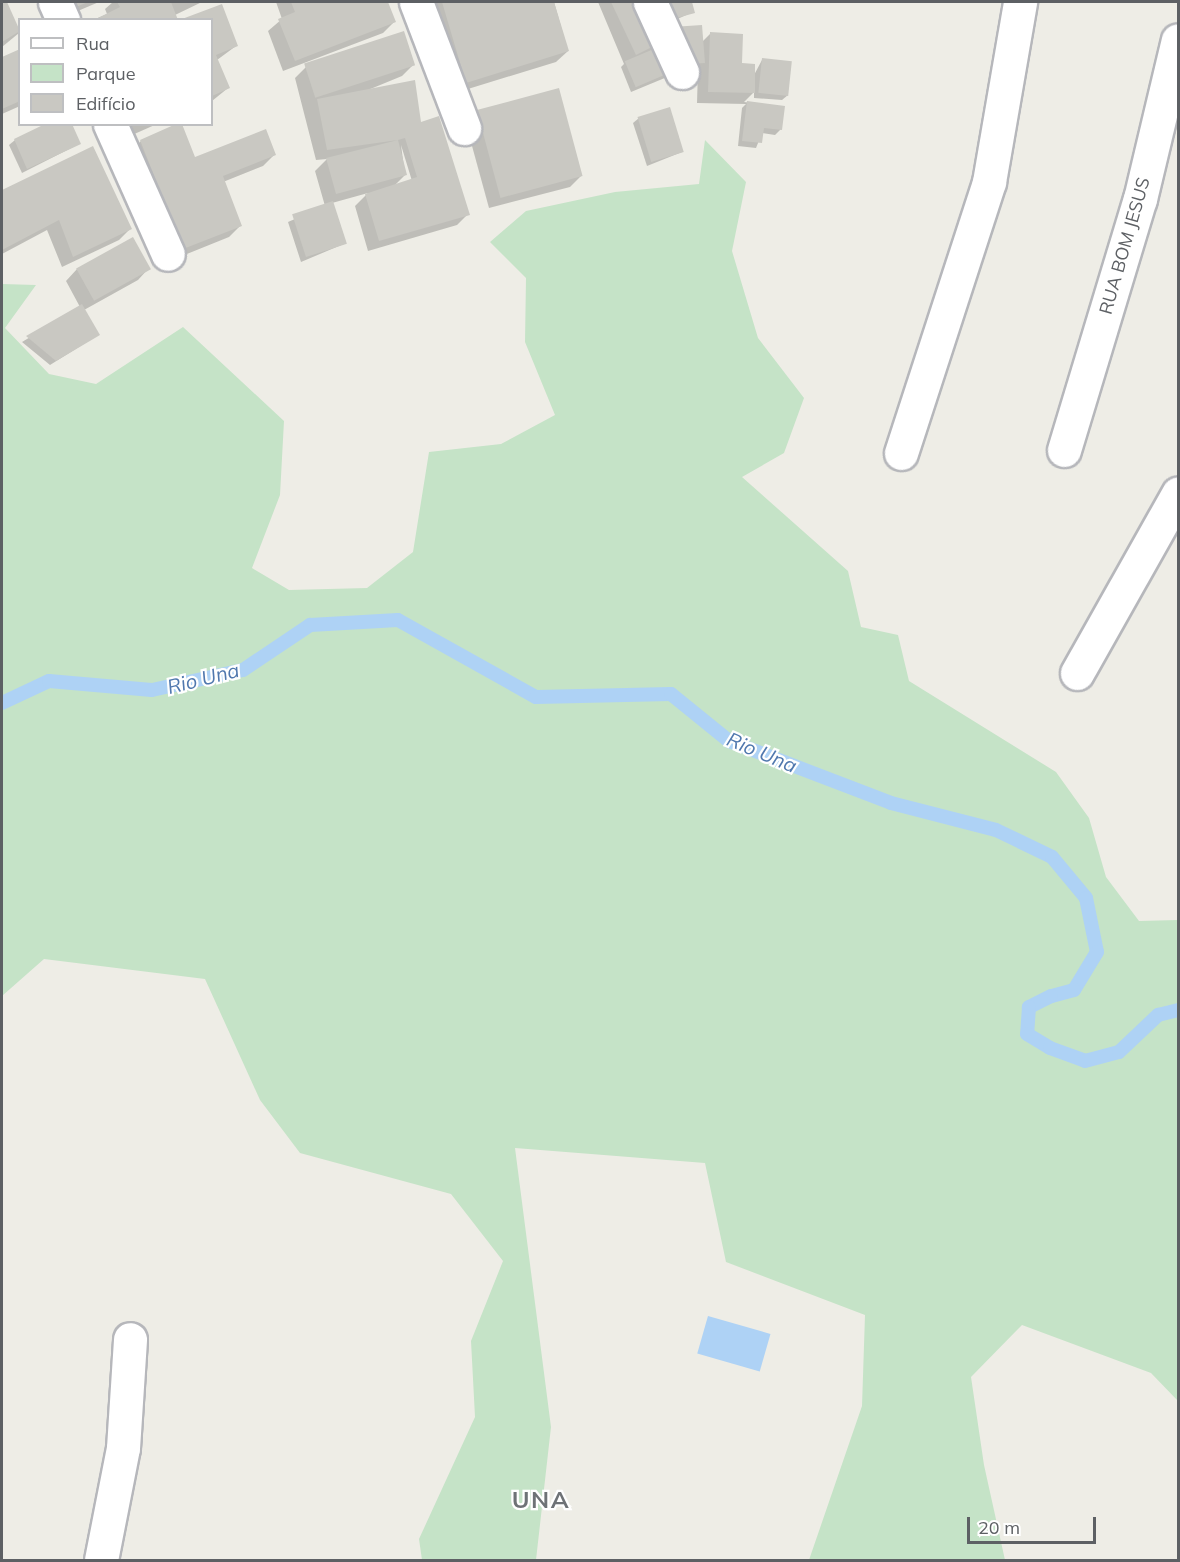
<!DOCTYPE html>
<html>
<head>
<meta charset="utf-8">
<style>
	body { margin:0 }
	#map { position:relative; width:1180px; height:1562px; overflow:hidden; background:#eeede6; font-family:Mulish,sans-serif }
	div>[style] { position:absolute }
	.green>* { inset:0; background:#c5e3c7 }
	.water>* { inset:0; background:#aed2f5; transform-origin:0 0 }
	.shadow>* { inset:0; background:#0003 }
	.stream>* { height:14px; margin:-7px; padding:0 7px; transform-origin:7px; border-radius:7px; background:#aed2f5 }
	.building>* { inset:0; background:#c9c8c2; transform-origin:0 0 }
	.roads { filter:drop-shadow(2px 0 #b6b7bb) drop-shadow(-2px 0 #b6b7bb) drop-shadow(0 2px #b6b7bb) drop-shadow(0 -2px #b6b7bb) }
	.minor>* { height:33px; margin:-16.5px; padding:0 16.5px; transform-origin:16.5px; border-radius:16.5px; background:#fff }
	span { translate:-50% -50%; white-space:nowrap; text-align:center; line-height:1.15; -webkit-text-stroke:4.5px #fff; paint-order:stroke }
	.street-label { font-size:18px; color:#5d6064 }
	.water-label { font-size:20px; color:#5078ae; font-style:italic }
	.district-label { font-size:24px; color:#6e7276; font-weight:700; letter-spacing:1.5px }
	.frame { position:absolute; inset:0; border:3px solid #5d6064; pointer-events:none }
	.legend { position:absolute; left:18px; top:18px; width:195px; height:108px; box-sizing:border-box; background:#fff; border:2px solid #bebfc1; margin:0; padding:8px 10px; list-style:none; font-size:18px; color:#5d6064 }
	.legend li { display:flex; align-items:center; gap:12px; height:30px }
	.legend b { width:30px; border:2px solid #bebfc1 }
	.scale { position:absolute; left:967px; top:1517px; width:129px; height:27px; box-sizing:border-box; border:3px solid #5d6064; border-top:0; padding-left:8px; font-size:18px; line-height:21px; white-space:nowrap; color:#5d6064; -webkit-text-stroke:4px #fff; paint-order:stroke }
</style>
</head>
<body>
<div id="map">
	<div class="green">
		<div style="clip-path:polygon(705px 140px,746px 182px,732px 251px,758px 338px,804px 398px,784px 453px,742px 477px,848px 571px,861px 627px,898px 635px,909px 681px,1056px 772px,1089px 818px,1106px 877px,1139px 921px,1178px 920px,1178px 1401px,1151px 1373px,1022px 1325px,971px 1377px,984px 1465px,1005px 1560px,809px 1560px,862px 1406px,865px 1315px,726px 1262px,705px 1163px,515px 1148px,551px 1427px,536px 1560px,422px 1560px,419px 1539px,475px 1417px,471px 1341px,503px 1261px,451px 1194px,300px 1153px,260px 1100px,205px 979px,44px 959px,2px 996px,2px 284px,36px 285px,5px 328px,49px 374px,96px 384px,183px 327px,284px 421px,280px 495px,252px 568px,289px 590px,367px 588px,413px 552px,429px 452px,501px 444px,555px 415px,525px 342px,526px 278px,490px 242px,526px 211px,615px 192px,699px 184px)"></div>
	</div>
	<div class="water">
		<div style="left:708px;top:1316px;width:65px;height:39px;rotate:16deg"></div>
	</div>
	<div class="shadow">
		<div style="clip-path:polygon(2px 2px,5px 2px,19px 33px,2px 47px)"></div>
		<div style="clip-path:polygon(51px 2px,99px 2px,59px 19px)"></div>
		<div style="clip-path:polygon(113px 2px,202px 2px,175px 15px,176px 20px,93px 20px,107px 14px,105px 9px)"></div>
		<div style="clip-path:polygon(276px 2px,387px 2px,394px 22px,383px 33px,283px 71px,268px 31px,282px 19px)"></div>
		<div style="clip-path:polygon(427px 2px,554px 2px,568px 51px,556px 62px,455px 93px)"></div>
		<div style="clip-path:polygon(598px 2px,644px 2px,672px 75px,631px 92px,621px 67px,624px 64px)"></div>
		<div style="clip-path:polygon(653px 2px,690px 2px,693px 12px,664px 25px)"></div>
		<div style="clip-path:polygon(221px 6px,236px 46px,217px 60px,228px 88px,212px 101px,212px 20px,186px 20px)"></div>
		<div style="clip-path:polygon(710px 34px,754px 75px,762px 60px,788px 95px,782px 100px,754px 98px,754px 92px,744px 102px,783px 107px,781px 129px,775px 135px,762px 133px,756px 148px,738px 146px,742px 108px,746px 104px,697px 103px,698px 68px,682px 65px,698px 65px,702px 42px)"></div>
		<div style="clip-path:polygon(20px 50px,20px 106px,2px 114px,2px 58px)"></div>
		<div style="clip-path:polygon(evenodd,413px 65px,402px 76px,368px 90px,421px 123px,468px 214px,457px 225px,368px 251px,355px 206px,368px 193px,332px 203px,346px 243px,301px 262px,288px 222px,325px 206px,315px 171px,327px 159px,316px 160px,295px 78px,306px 67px,413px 65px,401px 145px,412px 181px,394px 186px,405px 175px,401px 145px)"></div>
		<div style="clip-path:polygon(477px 113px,582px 175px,570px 187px,489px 208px,466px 124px)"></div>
		<div style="clip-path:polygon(639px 118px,682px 152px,647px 166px,633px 123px)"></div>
		<div style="clip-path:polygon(117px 124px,157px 124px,123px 139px)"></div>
		<div style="clip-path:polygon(15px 140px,79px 144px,22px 173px,9px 145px)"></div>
		<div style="clip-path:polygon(141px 141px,189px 161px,274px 155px,263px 166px,223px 182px,240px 226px,229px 237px,172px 260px,135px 147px)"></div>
		<div style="clip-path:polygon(93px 148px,130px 229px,119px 240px,62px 267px,47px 230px,2px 254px,2px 193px)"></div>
		<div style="clip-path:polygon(149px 268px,138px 280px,84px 310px,98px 335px,50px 365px,22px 342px,80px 307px,66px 281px,77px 269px)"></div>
	</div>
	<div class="stream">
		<div style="left:2px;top:703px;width:52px;rotate:-25.1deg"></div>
		<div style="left:49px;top:681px;width:103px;rotate:5deg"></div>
		<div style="left:152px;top:690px;width:93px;rotate:-12.4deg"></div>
		<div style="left:243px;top:670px;width:81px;rotate:-33.9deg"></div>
		<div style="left:310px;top:625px;width:88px;rotate:-3.3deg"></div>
		<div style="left:398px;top:620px;width:158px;rotate:29.2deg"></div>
		<div style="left:536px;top:697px;width:135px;rotate:-1.3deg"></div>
		<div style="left:671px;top:694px;width:75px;rotate:39deg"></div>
		<div style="left:729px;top:741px;width:173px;rotate:20.9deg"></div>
		<div style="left:891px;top:803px;width:108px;rotate:14.4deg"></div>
		<div style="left:996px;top:830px;width:62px;rotate:25.7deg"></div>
		<div style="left:1052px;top:857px;width:53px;rotate:50.3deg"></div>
		<div style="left:1086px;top:898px;width:55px;rotate:78.5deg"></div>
		<div style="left:1097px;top:952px;width:44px;rotate:121.2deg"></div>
		<div style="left:1074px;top:990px;width:24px;rotate:165deg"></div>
		<div style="left:1051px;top:996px;width:25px;rotate:153deg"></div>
		<div style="left:1029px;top:1007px;width:27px;rotate:94deg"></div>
		<div style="left:1027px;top:1034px;width:27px;rotate:31deg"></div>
		<div style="left:1050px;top:1048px;width:37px;rotate:20deg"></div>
		<div style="left:1085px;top:1061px;width:35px;rotate:-15deg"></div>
		<div style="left:1119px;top:1052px;width:54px;rotate:-43.5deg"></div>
		<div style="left:1158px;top:1015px;width:21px;rotate:-14deg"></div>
	</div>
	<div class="building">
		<div style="clip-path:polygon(2px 2px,7px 2px,20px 31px,2px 42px)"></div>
		<div style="clip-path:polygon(67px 2px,88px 2px,71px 9px)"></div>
		<div style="clip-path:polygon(117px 2px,171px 2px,178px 20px,94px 20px,120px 7px)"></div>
		<div style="clip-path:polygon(291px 2px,388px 2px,396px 22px,295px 61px,278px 19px,295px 12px)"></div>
		<div style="clip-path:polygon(442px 2px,554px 2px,569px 51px,466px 83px)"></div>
		<div style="clip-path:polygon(611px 2px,646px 2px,664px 41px,636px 55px)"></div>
		<div style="clip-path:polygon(661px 2px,692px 2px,695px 13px,669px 20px)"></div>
		<div style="clip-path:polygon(222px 4px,238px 46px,216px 55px,230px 88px,212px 96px,212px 20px,182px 19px)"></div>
		<div style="clip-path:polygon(702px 25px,705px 63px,689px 64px,672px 27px)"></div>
		<div style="left:404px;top:31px;width:36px;height:105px;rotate:72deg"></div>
		<div style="clip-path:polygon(710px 32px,743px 34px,742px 63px,755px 64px,755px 93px,708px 92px)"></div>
		<div style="left:668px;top:43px;width:28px;height:47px;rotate:67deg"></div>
		<div style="clip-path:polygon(20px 49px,20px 101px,2px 109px,2px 57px)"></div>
		<div style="left:762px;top:58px;width:30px;height:35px;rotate:6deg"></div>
		<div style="clip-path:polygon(415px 80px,421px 122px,439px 116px,470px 215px,379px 241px,365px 194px,417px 177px,405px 138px,398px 140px,407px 175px,336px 194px,326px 158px,398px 140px,327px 150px,317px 99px)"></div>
		<div style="left:559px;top:88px;width:91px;height:85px;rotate:75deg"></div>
		<div style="clip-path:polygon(747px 101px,785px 106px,782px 130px,764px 128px,762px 143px,742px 141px)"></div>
		<div style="left:670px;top:107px;width:47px;height:34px;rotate:73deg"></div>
		<div style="clip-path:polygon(45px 124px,72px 124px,81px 144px,27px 169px,14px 139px)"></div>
		<div style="clip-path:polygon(176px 124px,182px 124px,195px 157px,266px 129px,276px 155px,223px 176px,242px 226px,183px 249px,140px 140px)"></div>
		<div style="clip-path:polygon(93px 146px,132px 229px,73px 257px,59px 220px,2px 250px,2px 190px)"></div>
		<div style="left:333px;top:201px;width:45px;height:43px;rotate:72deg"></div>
		<div style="left:133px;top:237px;width:37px;height:65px;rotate:61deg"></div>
		<div style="clip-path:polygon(82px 304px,100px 335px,56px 361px,26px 336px)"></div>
	</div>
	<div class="roads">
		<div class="minor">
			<div style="left:55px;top:2px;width:20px;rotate:66deg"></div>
			<div style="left:416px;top:2px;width:135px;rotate:69.1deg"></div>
			<div style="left:650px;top:2px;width:77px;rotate:65.4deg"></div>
			<div style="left:110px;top:124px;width:142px;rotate:66deg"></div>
			<div style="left:1064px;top:450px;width:262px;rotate:-73.2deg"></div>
			<div style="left:1140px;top:199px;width:163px;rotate:-76.6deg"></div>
			<div style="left:901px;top:453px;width:285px;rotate:-72deg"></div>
			<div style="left:989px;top:182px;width:183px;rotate:-80.2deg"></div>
			<div style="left:1077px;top:673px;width:206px;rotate:-60.6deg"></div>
			<div style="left:101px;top:1560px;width:114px;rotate:-78.9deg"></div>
			<div style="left:123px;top:1448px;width:109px;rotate:-86.3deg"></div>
		</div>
	</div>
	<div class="street-label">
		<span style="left:1125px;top:246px;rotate:-74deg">RUA BOM JESUS</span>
	</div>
	<div class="water-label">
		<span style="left:203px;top:678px;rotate:-14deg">Rio Una</span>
		<span style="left:762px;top:752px;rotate:23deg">Rio Una</span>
	</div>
	<div class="district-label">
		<span style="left:541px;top:1500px">UNA</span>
	</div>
	<div class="frame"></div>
	<ul class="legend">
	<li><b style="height:8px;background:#fff"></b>Rua</li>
	<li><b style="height:16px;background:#c5e3c7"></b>Parque</li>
	<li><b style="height:16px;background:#c9c8c2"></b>Edifício</li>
	</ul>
	<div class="scale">20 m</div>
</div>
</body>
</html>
